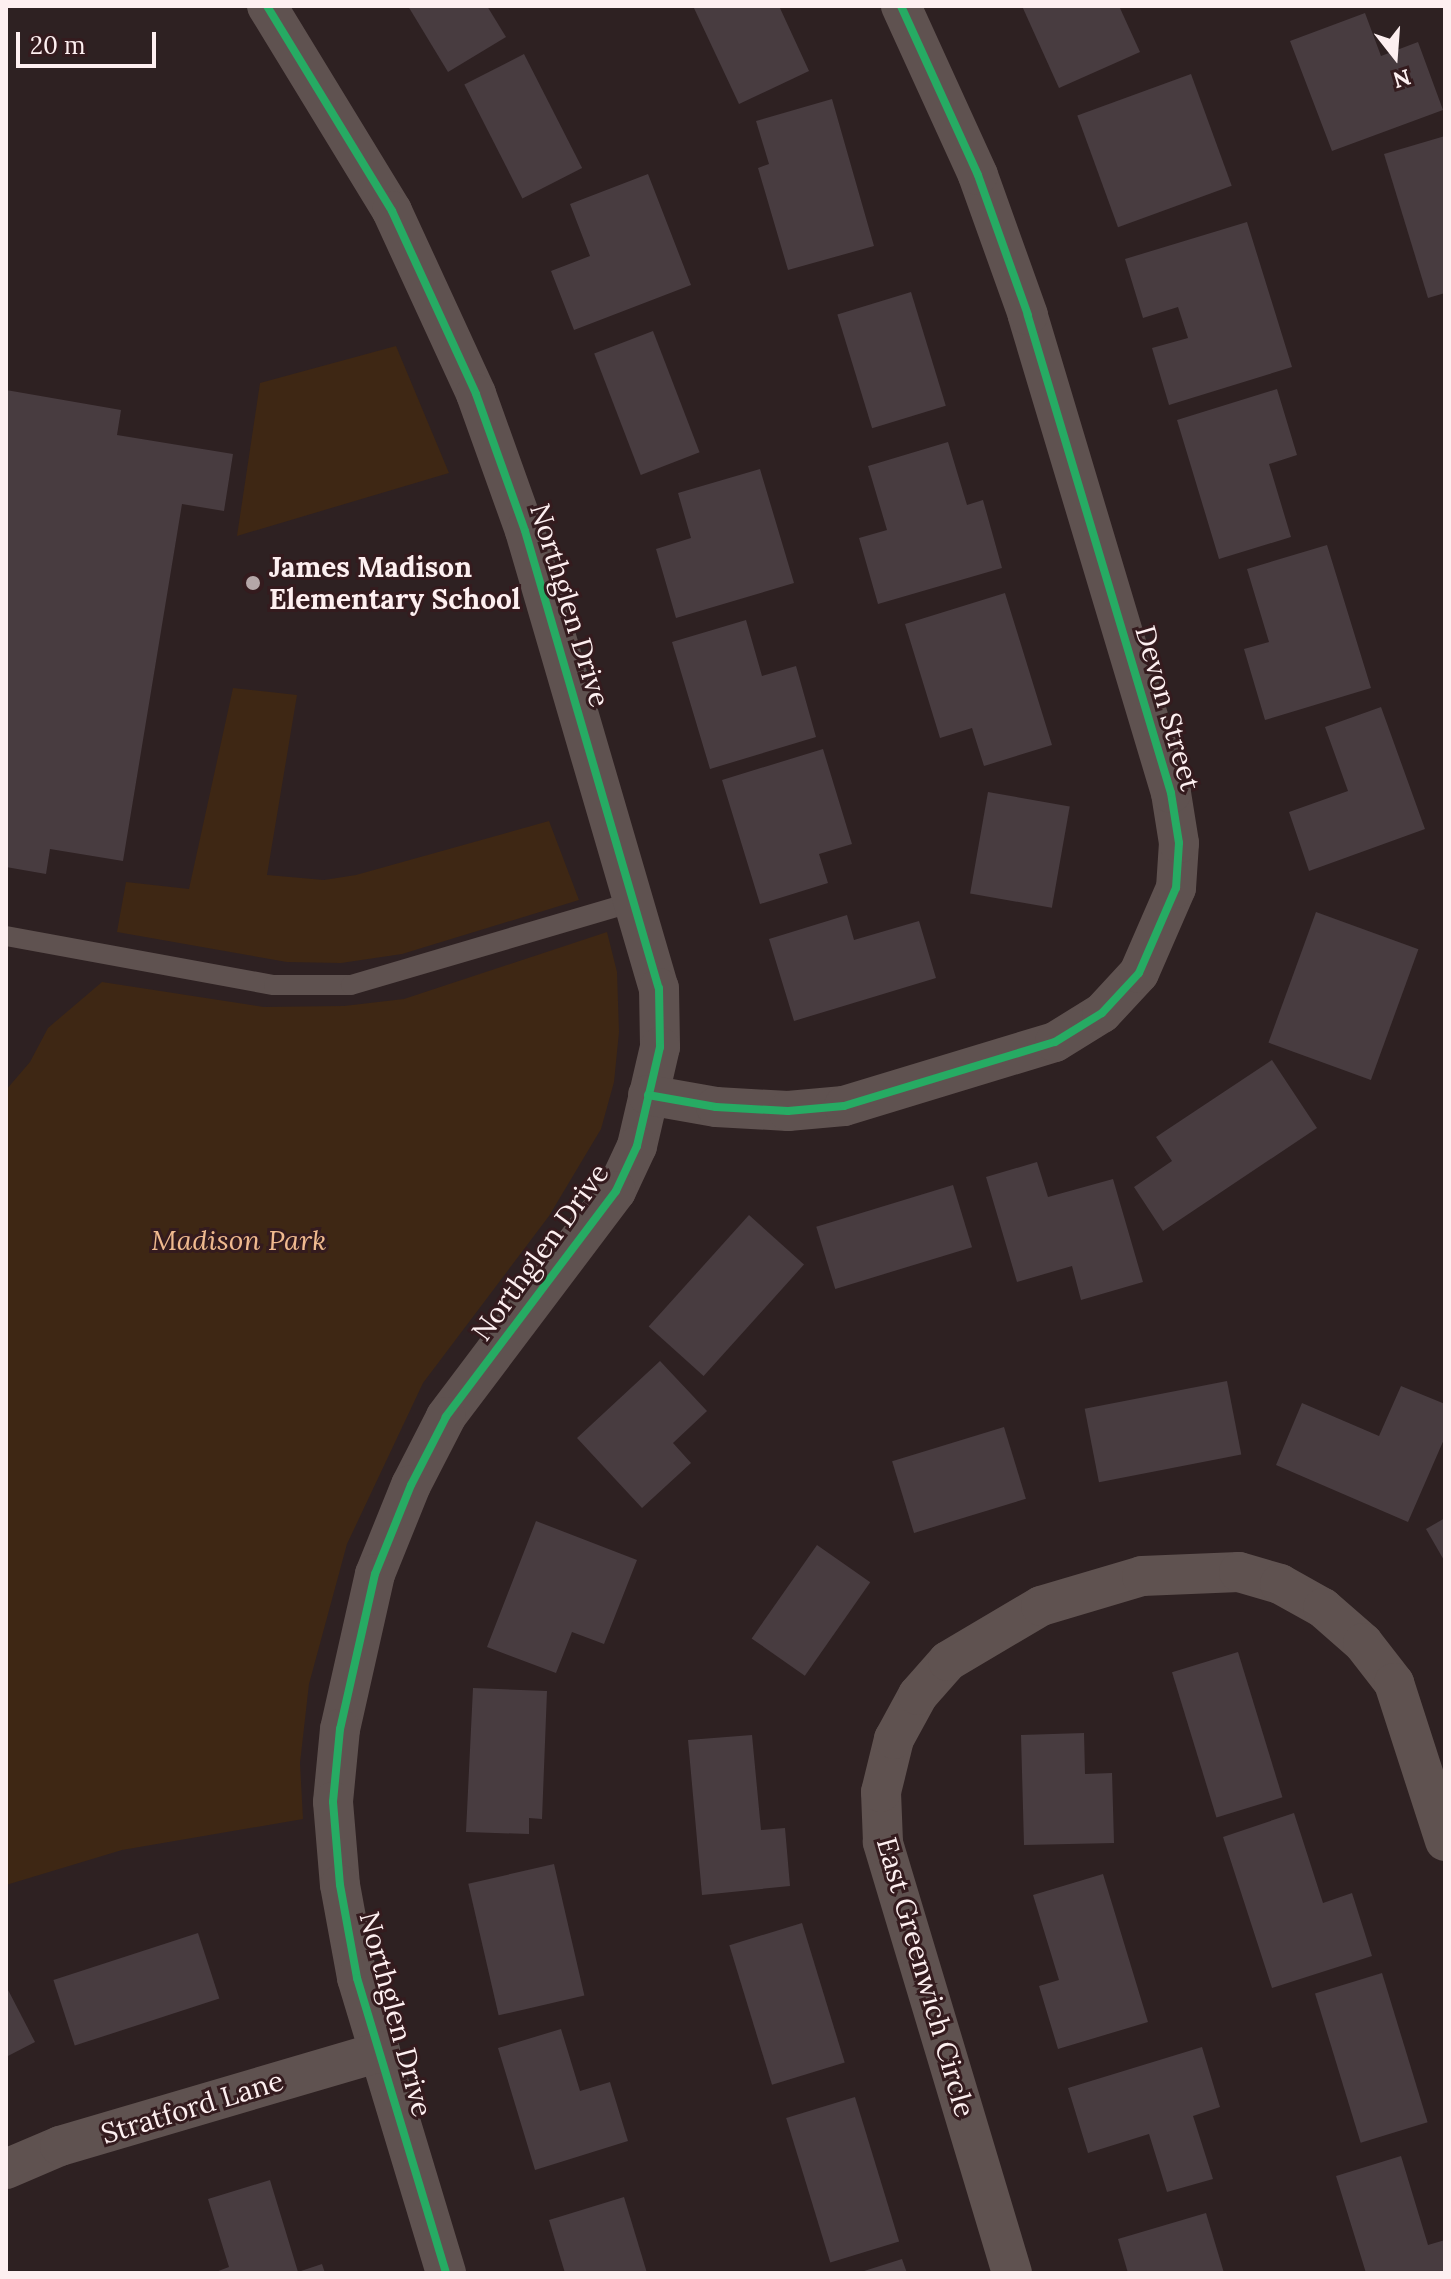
<!DOCTYPE html>
<html>
<head>
<meta charset="utf-8">
<style>
	body { margin:0 }
	#map { position:relative; width:1451px; height:2279px; overflow:hidden; background:#2e2122; font-family:Lora,serif }
	div>[style] { position:absolute }
	.green>* { inset:0; background:#3e2714 }
	.building>* { inset:0; background:#483c40; transform-origin:0 0 }
	.service>* { height:20px; margin:-10px; padding:0 10px; transform-origin:10px; border-radius:10px; background:#5f5250 }
	.minor>* { height:40px; margin:-20px; padding:0 20px; transform-origin:20px; border-radius:20px; background:#5f5250 }
	.cycleway>* { height:8px; margin:-4px; padding:0 4px; transform-origin:4px; border-radius:4px; background:#26ab63 }
	.dots>* { width:22px; height:22px; translate:-50% -50%; box-sizing:border-box; border:4px solid #341b1e; border-radius:50% }
	span { translate:-50% -50%; white-space:nowrap; text-align:center; line-height:1.15; -webkit-text-stroke:6px #341b1e; paint-order:stroke }
	.poi-label { font-size:28px; color:#fdeff0; font-weight:700 }
	.left { translate:0 -50%; text-align:left }
	.street-label { font-size:28px; color:#fdeff0 }
	.park-label { font-size:28px; color:#f0ba8f; font-style:italic }
	.frame { position:absolute; inset:0; border:8px solid #fdeff0; pointer-events:none }
	.north { position:absolute; left:1355px; top:16px; width:80px; height:80px; -webkit-text-stroke:6px #341b1e; paint-order:stroke; rotate:163deg; font-size:22px; font-weight:700; line-height:32px; text-align:center; color:#fdeff0 }
	.north::after { content:''; display:block; margin:auto; width:28px; height:36px; background:#fdeff0; clip-path:polygon(50% 0,100% 100%,50% 72%,0 100%) }
	.scale { position:absolute; left:16px; top:32px; width:140px; height:36px; box-sizing:border-box; border:4px solid #fdeff0; border-top:0; padding-left:10px; font-size:24px; line-height:28px; white-space:nowrap; color:#fdeff0; -webkit-text-stroke:6px #341b1e; paint-order:stroke }
</style>
</head>
<body>
<div id="map">
	<div class="green">
		<div style="clip-path:polygon(396px 346px,449px 473px,237px 536px,260px 383px)"></div>
		<div style="clip-path:polygon(233px 688px,297px 695px,267px 875px,324px 880px,356px 875px,549px 821px,579px 900px,402px 954px,341px 963px,287px 962px,117px 932px,126px 882px,189px 889px)"></div>
		<div style="clip-path:polygon(607px 932px,617px 972px,619px 1032px,614px 1082px,601px 1129px,549px 1216px,423px 1383px,347px 1544px,309px 1684px,300px 1763px,303px 1819px,122px 1850px,6px 1885px,6px 1090px,30px 1062px,48px 1028px,102px 982px,264px 1007px,344px 1006px,404px 999px)"></div>
	</div>
	<div class="building">
		<div style="clip-path:polygon(408px 6px,487px 6px,506px 37px,448px 72px)"></div>
		<div style="clip-path:polygon(693px 6px,779px 6px,809px 71px,739px 104px)"></div>
		<div style="clip-path:polygon(1022px 6px,1119px 6px,1140px 52px,1059px 88px)"></div>
		<div style="clip-path:polygon(1365px 13px,1381px 56px,1418px 42px,1443px 110px,1332px 151px,1290px 41px)"></div>
		<div style="left:524px;top:54px;width:128px;height:67px;rotate:63deg"></div>
		<div style="left:1191px;top:74px;width:119px;height:121px;rotate:70deg"></div>
		<div style="clip-path:polygon(832px 99px,874px 246px,788px 270px,758px 168px,769px 164px,756px 121px)"></div>
		<div style="clip-path:polygon(1445px 136px,1445px 293px,1428px 298px,1384px 154px)"></div>
		<div style="clip-path:polygon(648px 174px,691px 285px,574px 330px,551px 271px,590px 256px,570px 204px)"></div>
		<div style="clip-path:polygon(1247px 222px,1292px 367px,1169px 405px,1152px 348px,1188px 338px,1178px 307px,1143px 318px,1125px 259px)"></div>
		<div style="left:911px;top:292px;width:119px;height:77px;rotate:73deg"></div>
		<div style="left:653px;top:331px;width:130px;height:63px;rotate:69deg"></div>
		<div style="clip-path:polygon(1277px 389px,1297px 455px,1269px 464px,1291px 537px,1219px 559px,1177px 420px)"></div>
		<div style="clip-path:polygon(6px 390px,121px 410px,117px 435px,233px 454px,224px 511px,182px 504px,123px 861px,50px 849px,46px 874px,6px 867px)"></div>
		<div style="clip-path:polygon(948px 442px,967px 505px,983px 500px,1002px 568px,878px 604px,859px 538px,887px 530px,868px 466px)"></div>
		<div style="clip-path:polygon(760px 469px,794px 583px,676px 618px,656px 549px,691px 538px,678px 493px)"></div>
		<div style="clip-path:polygon(1327px 545px,1371px 688px,1265px 720px,1244px 649px,1269px 642px,1247px 569px)"></div>
		<div style="clip-path:polygon(1005px 593px,1052px 745px,984px 766px,972px 728px,940px 738px,905px 624px)"></div>
		<div style="clip-path:polygon(746px 620px,762px 676px,796px 666px,816px 737px,710px 769px,672px 642px)"></div>
		<div style="clip-path:polygon(1381px 707px,1425px 829px,1309px 871px,1289px 812px,1348px 791px,1325px 727px)"></div>
		<div style="clip-path:polygon(823px 749px,852px 844px,819px 854px,828px 883px,760px 904px,722px 780px)"></div>
		<div style="left:988px;top:792px;width:83px;height:103px;rotate:10deg"></div>
		<div style="left:1316px;top:912px;width:109px;height:139px;rotate:20deg"></div>
		<div style="clip-path:polygon(847px 915px,854px 940px,919px 921px,936px 978px,794px 1021px,769px 939px)"></div>
		<div style="clip-path:polygon(1272px 1060px,1317px 1128px,1163px 1231px,1134px 1187px,1172px 1161px,1156px 1137px)"></div>
		<div style="clip-path:polygon(1037px 1162px,1048px 1197px,1113px 1179px,1143px 1282px,1081px 1300px,1072px 1266px,1017px 1282px,986px 1177px)"></div>
		<div style="left:953px;top:1185px;width:65px;height:143px;rotate:73deg"></div>
		<div style="left:749px;top:1215px;width:74px;height:150px;rotate:42deg"></div>
		<div style="clip-path:polygon(660px 1361px,707px 1411px,673px 1443px,691px 1463px,642px 1508px,577px 1438px)"></div>
		<div style="left:1227px;top:1381px;width:75px;height:145px;rotate:79deg"></div>
		<div style="clip-path:polygon(1401px 1386px,1445px 1404px,1445px 1437px,1408px 1522px,1276px 1465px,1302px 1403px,1379px 1436px)"></div>
		<div style="left:1004px;top:1427px;width:75px;height:117px;rotate:73deg"></div>
		<div style="clip-path:polygon(1445px 1518px,1445px 1562px,1426px 1529px)"></div>
		<div style="clip-path:polygon(536px 1521px,637px 1560px,604px 1644px,572px 1632px,556px 1673px,487px 1647px)"></div>
		<div style="left:817px;top:1545px;width:65px;height:114px;rotate:35deg"></div>
		<div style="left:1238px;top:1652px;width:152px;height:69px;rotate:73deg"></div>
		<div style="clip-path:polygon(473px 1688px,547px 1691px,542px 1819px,529px 1818px,529px 1834px,466px 1832px)"></div>
		<div style="clip-path:polygon(1084px 1733px,1085px 1774px,1112px 1773px,1114px 1843px,1024px 1845px,1021px 1735px)"></div>
		<div style="clip-path:polygon(752px 1735px,761px 1830px,785px 1828px,790px 1886px,702px 1895px,688px 1740px)"></div>
		<div style="clip-path:polygon(1294px 1813px,1323px 1903px,1352px 1893px,1372px 1956px,1272px 1988px,1223px 1837px)"></div>
		<div style="left:554px;top:1864px;width:135px;height:88px;rotate:77deg"></div>
		<div style="clip-path:polygon(1103px 1874px,1148px 2022px,1058px 2049px,1039px 1986px,1059px 1980px,1033px 1895px)"></div>
		<div style="left:802px;top:1923px;width:146px;height:76px;rotate:73deg"></div>
		<div style="left:198px;top:1933px;width:69px;height:152px;rotate:72deg"></div>
		<div style="left:1382px;top:1973px;width:156px;height:70px;rotate:73deg"></div>
		<div style="clip-path:polygon(6px 1986px,35px 2042px,6px 2057px)"></div>
		<div style="clip-path:polygon(561px 2029px,580px 2091px,610px 2082px,628px 2141px,535px 2170px,498px 2048px)"></div>
		<div style="clip-path:polygon(1202px 2047px,1220px 2107px,1193px 2116px,1213px 2179px,1167px 2192px,1149px 2134px,1088px 2153px,1068px 2088px)"></div>
		<div style="left:855px;top:2097px;width:151px;height:72px;rotate:73deg"></div>
		<div style="clip-path:polygon(1401px 2156px,1428px 2245px,1445px 2240px,1445px 2273px,1366px 2273px,1336px 2176px)"></div>
		<div style="clip-path:polygon(270px 2180px,298px 2272px,322px 2264px,325px 2273px,213px 2273px,229px 2267px,208px 2199px)"></div>
		<div style="clip-path:polygon(624px 2197px,647px 2273px,565px 2273px,549px 2220px)"></div>
		<div style="clip-path:polygon(1206px 2213px,1224px 2273px,1128px 2273px,1118px 2239px)"></div>
		<div style="clip-path:polygon(902px 2259px,907px 2273px,861px 2273px,861px 2272px)"></div>
	</div>
	<div class="service">
		<div style="left:6px;top:936px;width:272px;rotate:10.4deg"></div>
		<div style="left:274px;top:985px;width:77px"></div>
		<div style="left:351px;top:985px;width:298px;rotate:-16.4deg"></div>
	</div>
	<div class="minor">
		<div style="left:267px;top:6px;width:240px;rotate:58.6deg"></div>
		<div style="left:392px;top:211px;width:201px;rotate:65.3deg"></div>
		<div style="left:476px;top:394px;width:145px;rotate:70.3deg"></div>
		<div style="left:525px;top:531px;width:476px;rotate:73.7deg"></div>
		<div style="left:659px;top:988px;width:59px;rotate:89deg"></div>
		<div style="left:660px;top:1047px;width:102px;rotate:103.1deg"></div>
		<div style="left:637px;top:1146px;width:50px;rotate:115deg"></div>
		<div style="left:616px;top:1191px;width:283px;rotate:127deg"></div>
		<div style="left:446px;top:1417px;width:76px;rotate:117.2deg"></div>
		<div style="left:411px;top:1485px;width:96px;rotate:112deg"></div>
		<div style="left:375px;top:1574px;width:159px;rotate:102.7deg"></div>
		<div style="left:340px;top:1729px;width:73px;rotate:95.5deg"></div>
		<div style="left:333px;top:1802px;width:83px;rotate:85.2deg"></div>
		<div style="left:340px;top:1885px;width:95px;rotate:79.6deg"></div>
		<div style="left:357px;top:1978px;width:308px;rotate:73.2deg"></div>
		<div style="left:648px;top:1095px;width:69px;rotate:10deg"></div>
		<div style="left:716px;top:1107px;width:72px;rotate:3.2deg"></div>
		<div style="left:788px;top:1111px;width:56px;rotate:-5.1deg"></div>
		<div style="left:844px;top:1106px;width:220px;rotate:-16.9deg"></div>
		<div style="left:1055px;top:1042px;width:55px;rotate:-31.7deg"></div>
		<div style="left:1102px;top:1013px;width:54px;rotate:-47.2deg"></div>
		<div style="left:1139px;top:973px;width:93px;rotate:-66.5deg"></div>
		<div style="left:1176px;top:888px;width:45px;rotate:-86.2deg"></div>
		<div style="left:1179px;top:843px;width:51px;rotate:-99.1deg"></div>
		<div style="left:1171px;top:793px;width:499px;rotate:-106.7deg"></div>
		<div style="left:1028px;top:315px;width:149px;rotate:-109.7deg"></div>
		<div style="left:978px;top:175px;width:186px;rotate:-114.5deg"></div>
		<div style="left:6px;top:2169px;width:59px;rotate:-23.1deg"></div>
		<div style="left:60px;top:2146px;width:334px;rotate:-16.4deg"></div>
		<div style="left:1012px;top:2273px;width:450px;rotate:-106.7deg"></div>
		<div style="left:883px;top:1842px;width:50px;rotate:-92.3deg"></div>
		<div style="left:881px;top:1792px;width:55px;rotate:-76.2deg"></div>
		<div style="left:894px;top:1739px;width:50px;rotate:-61.4deg"></div>
		<div style="left:918px;top:1695px;width:45px;rotate:-48.6deg"></div>
		<div style="left:948px;top:1661px;width:108px;rotate:-30.6deg"></div>
		<div style="left:1041px;top:1606px;width:105px;rotate:-16.5deg"></div>
		<div style="left:1142px;top:1576px;width:97px;rotate:-2.4deg"></div>
		<div style="left:1239px;top:1572px;width:43px;rotate:16.3deg"></div>
		<div style="left:1280px;top:1584px;width:49px;rotate:29.2deg"></div>
		<div style="left:1323px;top:1608px;width:53px;rotate:41.2deg"></div>
		<div style="left:1363px;top:1643px;width:51px;rotate:52.2deg"></div>
		<div style="left:1394px;top:1683px;width:166px;rotate:72.1deg"></div>
	</div>
	<div class="cycleway">
		<div style="left:267px;top:6px;width:240px;rotate:58.6deg"></div>
		<div style="left:392px;top:211px;width:201px;rotate:65.3deg"></div>
		<div style="left:476px;top:394px;width:145px;rotate:70.3deg"></div>
		<div style="left:525px;top:531px;width:476px;rotate:73.7deg"></div>
		<div style="left:659px;top:988px;width:59px;rotate:89deg"></div>
		<div style="left:660px;top:1047px;width:102px;rotate:103.1deg"></div>
		<div style="left:637px;top:1146px;width:50px;rotate:115deg"></div>
		<div style="left:616px;top:1191px;width:283px;rotate:127deg"></div>
		<div style="left:446px;top:1417px;width:76px;rotate:117.2deg"></div>
		<div style="left:411px;top:1485px;width:96px;rotate:112deg"></div>
		<div style="left:375px;top:1574px;width:159px;rotate:102.7deg"></div>
		<div style="left:340px;top:1729px;width:73px;rotate:95.5deg"></div>
		<div style="left:333px;top:1802px;width:83px;rotate:85.2deg"></div>
		<div style="left:340px;top:1885px;width:95px;rotate:79.6deg"></div>
		<div style="left:357px;top:1978px;width:308px;rotate:73.2deg"></div>
		<div style="left:648px;top:1095px;width:69px;rotate:10deg"></div>
		<div style="left:716px;top:1107px;width:72px;rotate:3.2deg"></div>
		<div style="left:788px;top:1111px;width:56px;rotate:-5.1deg"></div>
		<div style="left:844px;top:1106px;width:220px;rotate:-16.9deg"></div>
		<div style="left:1055px;top:1042px;width:55px;rotate:-31.7deg"></div>
		<div style="left:1102px;top:1013px;width:54px;rotate:-47.2deg"></div>
		<div style="left:1139px;top:973px;width:93px;rotate:-66.5deg"></div>
		<div style="left:1176px;top:888px;width:45px;rotate:-86.2deg"></div>
		<div style="left:1179px;top:843px;width:51px;rotate:-99.1deg"></div>
		<div style="left:1171px;top:793px;width:499px;rotate:-106.7deg"></div>
		<div style="left:1028px;top:315px;width:149px;rotate:-109.7deg"></div>
		<div style="left:978px;top:175px;width:186px;rotate:-114.5deg"></div>
	</div>
	<div class="dots">
		<div style="left:253px;top:583px;background:#b5a7a8"></div>
	</div>
	<div class="poi-label">
		<span class="left" style="left:269px;top:583px">James Madison<br>Elementary School</span>
	</div>
	<div class="street-label">
		<span style="left:570px;top:605px;rotate:73deg">Northglen Drive</span>
		<span style="left:1168px;top:708px;rotate:74deg">Devon Street</span>
		<span style="left:540px;top:1252px;rotate:-54deg">Northglen Drive</span>
		<span style="left:926px;top:1977px;rotate:74deg">East Greenwich Circle</span>
		<span style="left:396px;top:2014px;rotate:75deg">Northglen Drive</span>
		<span style="left:192px;top:2107px;rotate:-17deg">Stratford Lane</span>
	</div>
	<div class="park-label">
		<span style="left:239px;top:1240px">Madison Park</span>
	</div>
	<div class="frame"></div>
	<div class="north">N</div>
	<div class="scale">20 m</div>
</div>
</body>
</html>
